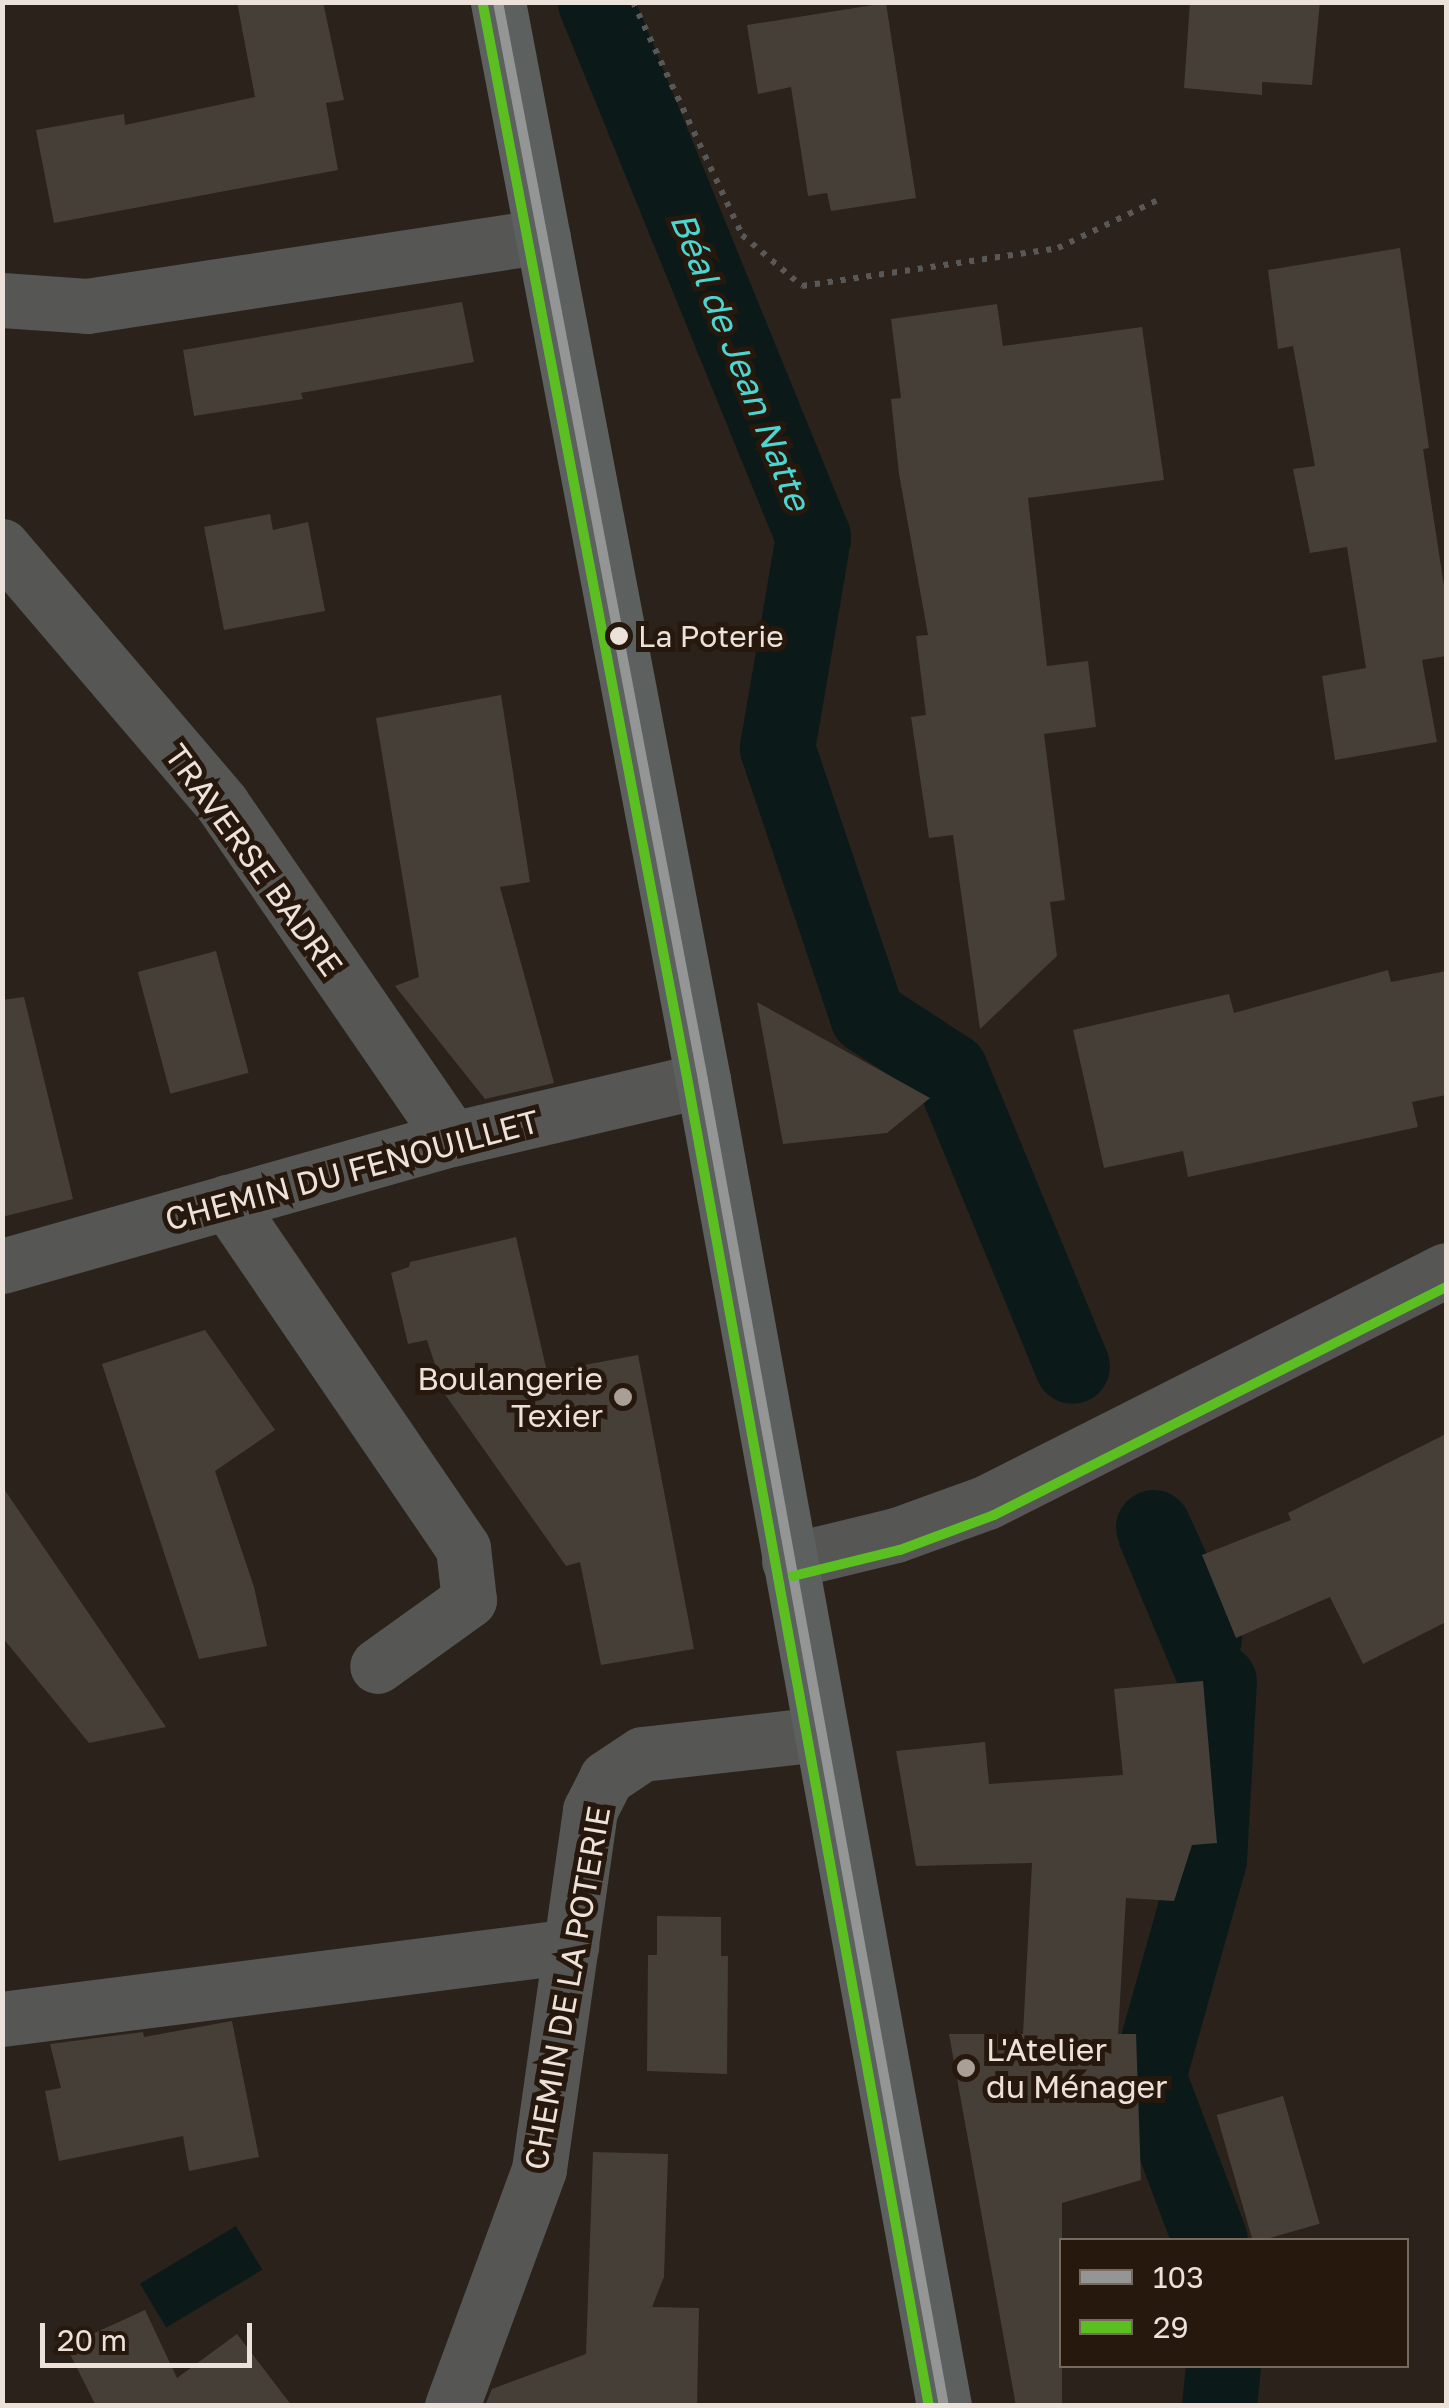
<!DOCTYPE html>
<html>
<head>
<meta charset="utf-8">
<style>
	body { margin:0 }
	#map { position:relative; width:1449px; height:2408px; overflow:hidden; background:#2a221b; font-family:"Golos Text",sans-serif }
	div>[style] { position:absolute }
	.water>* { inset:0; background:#0b1a19; transform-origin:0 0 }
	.canal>* { height:75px; margin:-37.5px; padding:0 37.5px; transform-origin:37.5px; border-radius:37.5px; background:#0b1a19 }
	.building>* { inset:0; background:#463f38; transform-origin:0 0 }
	.path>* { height:6px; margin-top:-3px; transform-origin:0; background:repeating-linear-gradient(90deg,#5a5856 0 5px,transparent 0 13px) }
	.minor>* { height:55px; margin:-27.5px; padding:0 27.5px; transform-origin:27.5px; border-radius:27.5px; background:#565655 }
	.major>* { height:55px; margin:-27.5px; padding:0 27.5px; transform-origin:27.5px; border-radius:27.5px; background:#5c605e }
	.bus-1>* { height:10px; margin:-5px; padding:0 5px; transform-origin:5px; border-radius:5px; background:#939695 }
	.bus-2>* { height:10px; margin:-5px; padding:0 5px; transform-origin:5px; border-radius:5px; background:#5bbf21 }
	.dots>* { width:28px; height:28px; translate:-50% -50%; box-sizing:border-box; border:5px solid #26180c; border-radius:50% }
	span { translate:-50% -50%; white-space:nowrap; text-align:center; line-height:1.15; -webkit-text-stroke:10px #26180c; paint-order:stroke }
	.bus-label { font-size:30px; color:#ede2da }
	.left { translate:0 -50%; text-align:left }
	.street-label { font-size:32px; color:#ede2da }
	.poi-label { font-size:32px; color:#ede2da }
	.right { translate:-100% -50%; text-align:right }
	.water-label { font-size:35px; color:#4bd6d2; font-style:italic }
	.frame { position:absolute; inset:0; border:5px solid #ede2da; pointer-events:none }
	.legend { position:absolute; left:1059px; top:2238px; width:350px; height:130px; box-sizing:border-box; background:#26180c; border:2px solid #76695e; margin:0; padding:12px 18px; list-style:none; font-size:30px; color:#ede2da }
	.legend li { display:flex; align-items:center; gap:20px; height:50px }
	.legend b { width:50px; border:2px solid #76695e }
	.scale { position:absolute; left:40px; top:2323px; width:212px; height:45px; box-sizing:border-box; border:5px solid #ede2da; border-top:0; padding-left:12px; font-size:30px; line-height:35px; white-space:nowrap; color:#ede2da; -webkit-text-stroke:8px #26180c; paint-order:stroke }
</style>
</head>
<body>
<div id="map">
	<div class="water">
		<div style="clip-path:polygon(1176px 1515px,1196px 1557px,1176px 1566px,1162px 1535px,1143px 1544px,1186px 1640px,1198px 1682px,1178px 1685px,1119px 1544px)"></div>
		<div style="left:236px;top:2226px;width:51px;height:112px;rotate:59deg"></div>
	</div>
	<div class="canal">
		<div style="left:595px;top:2px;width:578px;rotate:67.83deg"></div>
		<div style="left:813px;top:537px;width:214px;rotate:99.7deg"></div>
		<div style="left:777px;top:748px;width:283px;rotate:71.4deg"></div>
		<div style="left:867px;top:1016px;width:99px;rotate:33deg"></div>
		<div style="left:950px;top:1070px;width:320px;rotate:67.6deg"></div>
		<div style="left:1153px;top:1527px;width:123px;rotate:65.5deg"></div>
		<div style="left:1210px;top:2240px;width:175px;rotate:-110.7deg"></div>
		<div style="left:1148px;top:2076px;width:225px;rotate:-74.3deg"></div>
		<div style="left:1209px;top:1859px;width:178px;rotate:-86.8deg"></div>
		<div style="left:1219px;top:2406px;width:40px;rotate:-84.3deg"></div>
	</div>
	<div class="building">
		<div style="clip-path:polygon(237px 2px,323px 2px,344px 100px,326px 103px,338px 170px,54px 223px,36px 130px,124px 114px,125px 125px,255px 97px)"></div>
		<div style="clip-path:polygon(1190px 2px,1320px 2px,1312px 85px,1262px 82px,1262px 95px,1184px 88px)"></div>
		<div style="clip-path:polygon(886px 3px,916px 198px,831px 211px,827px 193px,808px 196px,791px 87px,758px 94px,747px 25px)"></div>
		<div style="clip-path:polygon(1400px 248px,1429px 448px,1423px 449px,1446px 599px,1446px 656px,1422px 660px,1437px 742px,1335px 760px,1322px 676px,1366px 668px,1347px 547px,1310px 553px,1293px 469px,1315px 466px,1293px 346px,1278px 349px,1268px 270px)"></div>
		<div style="clip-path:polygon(462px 302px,474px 362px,301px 393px,303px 399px,194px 416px,183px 350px)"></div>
		<div style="clip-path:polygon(997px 304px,1003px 346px,1142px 327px,1164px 480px,1028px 498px,1047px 666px,1088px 661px,1096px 727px,1044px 734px,1065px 900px,1050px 902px,1057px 956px,980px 1029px,953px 835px,929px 838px,911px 717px,926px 715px,916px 636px,928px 635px,899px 474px,891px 399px,901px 398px,891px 319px)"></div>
		<div style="clip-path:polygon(270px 514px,273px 530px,308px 522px,325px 611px,224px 630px,204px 527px)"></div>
		<div style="clip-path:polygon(501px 695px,530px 882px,500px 887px,554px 1083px,485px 1099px,395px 986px,419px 977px,376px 718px)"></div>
		<div style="left:216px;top:951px;width:126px;height:81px;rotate:75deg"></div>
		<div style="clip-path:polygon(1388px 970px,1391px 982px,1446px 971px,1446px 1095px,1412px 1102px,1418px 1127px,1188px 1177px,1183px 1151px,1104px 1168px,1073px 1030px,1229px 994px,1234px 1013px)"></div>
		<div style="clip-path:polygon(24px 997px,73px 1199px,2px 1217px,2px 1000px)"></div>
		<div style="clip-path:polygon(757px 1002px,930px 1098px,887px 1133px,783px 1144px)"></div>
		<div style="clip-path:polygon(516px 1237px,547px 1372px,638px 1355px,694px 1649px,601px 1665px,580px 1562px,566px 1566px,444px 1393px,427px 1340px,408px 1344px,391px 1273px,409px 1267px,410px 1262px)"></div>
		<div style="clip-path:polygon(205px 1330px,275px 1430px,215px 1471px,254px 1587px,267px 1646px,199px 1659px,102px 1364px)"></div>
		<div style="clip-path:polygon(1446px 1434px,1446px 1622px,1363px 1664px,1330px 1597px,1236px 1638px,1202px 1555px,1291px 1520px,1288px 1513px)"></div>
		<div style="clip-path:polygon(2px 1486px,166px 1727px,89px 1743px,2px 1637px)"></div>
		<div style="clip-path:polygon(1203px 1681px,1217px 1843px,1192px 1845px,1174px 1901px,1126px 1898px,1118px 2034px,1136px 2034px,1141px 2180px,1062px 2203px,1062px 2406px,1016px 2406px,949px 2034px,1023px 2034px,1032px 1863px,916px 1866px,896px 1751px,985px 1742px,989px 1784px,1123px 1775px,1114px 1689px)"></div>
		<div style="clip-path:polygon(657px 1916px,721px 1917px,721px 1956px,728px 1956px,727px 2074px,647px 2071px,648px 1955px,657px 1955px)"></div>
		<div style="clip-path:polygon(232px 2021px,259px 2157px,189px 2171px,183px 2136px,59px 2161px,45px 2091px,61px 2088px,50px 2044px,143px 2032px,144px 2037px)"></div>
		<div style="left:1283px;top:2096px;width:133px;height:69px;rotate:74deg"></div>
		<div style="clip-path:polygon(593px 2152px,668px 2154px,664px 2277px,652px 2307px,699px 2308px,697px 2406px,485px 2406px,492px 2389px,586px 2354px)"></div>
		<div style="clip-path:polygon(145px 2310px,177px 2378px,237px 2334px,292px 2406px,96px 2406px,66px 2346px)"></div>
	</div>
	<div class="path">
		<div style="left:633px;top:2px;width:257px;rotate:64.9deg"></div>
		<div style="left:742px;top:235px;width:79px;rotate:40.4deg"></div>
		<div style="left:802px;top:286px;width:259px;rotate:-8.4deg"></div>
		<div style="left:1058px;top:248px;width:115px;rotate:-25.7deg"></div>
	</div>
	<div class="minor">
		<div style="left:2px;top:300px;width:85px;rotate:4deg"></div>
		<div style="left:87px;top:306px;width:461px;rotate:-8.7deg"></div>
		<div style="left:2px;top:546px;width:339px;rotate:49.5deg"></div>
		<div style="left:222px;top:804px;width:406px;rotate:55.5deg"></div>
		<div style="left:227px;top:1202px;width:419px;rotate:55.7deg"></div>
		<div style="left:463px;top:1548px;width:52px;rotate:83.4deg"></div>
		<div style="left:469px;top:1600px;width:113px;rotate:144.3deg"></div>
		<div style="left:2px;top:1266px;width:468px;rotate:-15.8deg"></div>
		<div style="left:452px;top:1139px;width:258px;rotate:-13.2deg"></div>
		<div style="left:789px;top:1561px;width:110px;rotate:-13.7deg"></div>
		<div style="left:896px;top:1535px;width:97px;rotate:-19.9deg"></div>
		<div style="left:987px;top:1502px;width:514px;rotate:-26.81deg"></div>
		<div style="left:2px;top:2019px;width:574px;rotate:-7.31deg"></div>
		<div style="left:452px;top:2406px;width:252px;rotate:-69.8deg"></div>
		<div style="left:539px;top:2169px;width:363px;rotate:-81.9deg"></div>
		<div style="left:590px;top:1810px;width:36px;rotate:-63deg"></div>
		<div style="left:606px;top:1778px;width:43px;rotate:-33.7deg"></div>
		<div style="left:642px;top:1754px;width:178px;rotate:-6.4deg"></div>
	</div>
	<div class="major">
		<div style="left:498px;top:2px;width:1097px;rotate:79.23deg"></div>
		<div style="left:703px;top:1080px;width:1348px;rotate:79.7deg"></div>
	</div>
	<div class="bus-1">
		<div style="left:498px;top:2px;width:1097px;rotate:79.23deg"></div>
		<div style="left:703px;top:1080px;width:1348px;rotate:79.7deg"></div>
	</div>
	<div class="bus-2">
		<div style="left:483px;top:5px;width:1097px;rotate:79.23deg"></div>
		<div style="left:688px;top:1083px;width:1345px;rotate:79.68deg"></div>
		<div style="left:793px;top:1576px;width:110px;rotate:-13.7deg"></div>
		<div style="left:900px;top:1550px;width:100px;rotate:-20.4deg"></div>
		<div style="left:994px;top:1515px;width:506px;rotate:-26.77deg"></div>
	</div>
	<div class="dots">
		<div style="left:619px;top:636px;background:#ede2da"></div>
		<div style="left:623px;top:1397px;background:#a99f97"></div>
		<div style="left:966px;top:2068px;background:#a99f97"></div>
	</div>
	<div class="bus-label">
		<span class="left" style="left:638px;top:636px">La Poterie</span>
	</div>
	<div class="street-label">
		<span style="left:254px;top:860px;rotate:54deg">TRAVERSE BADRE</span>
		<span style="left:352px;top:1170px;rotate:-15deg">CHEMIN DU FENOUILLET</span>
		<span style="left:567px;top:1988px;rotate:-80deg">CHEMIN DE LA POTERIE</span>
	</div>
	<div class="poi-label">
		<span class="right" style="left:603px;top:1397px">Boulangerie<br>Texier</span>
		<span class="left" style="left:986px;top:2068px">L'Atelier<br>du Ménager</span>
	</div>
	<div class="water-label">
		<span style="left:741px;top:361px;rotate:68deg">Béal de Jean Natte</span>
	</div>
	<div class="frame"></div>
	<ul class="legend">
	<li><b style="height:12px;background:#939695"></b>103</li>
	<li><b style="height:12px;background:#5bbf21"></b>29</li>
	</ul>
	<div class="scale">20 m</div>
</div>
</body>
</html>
